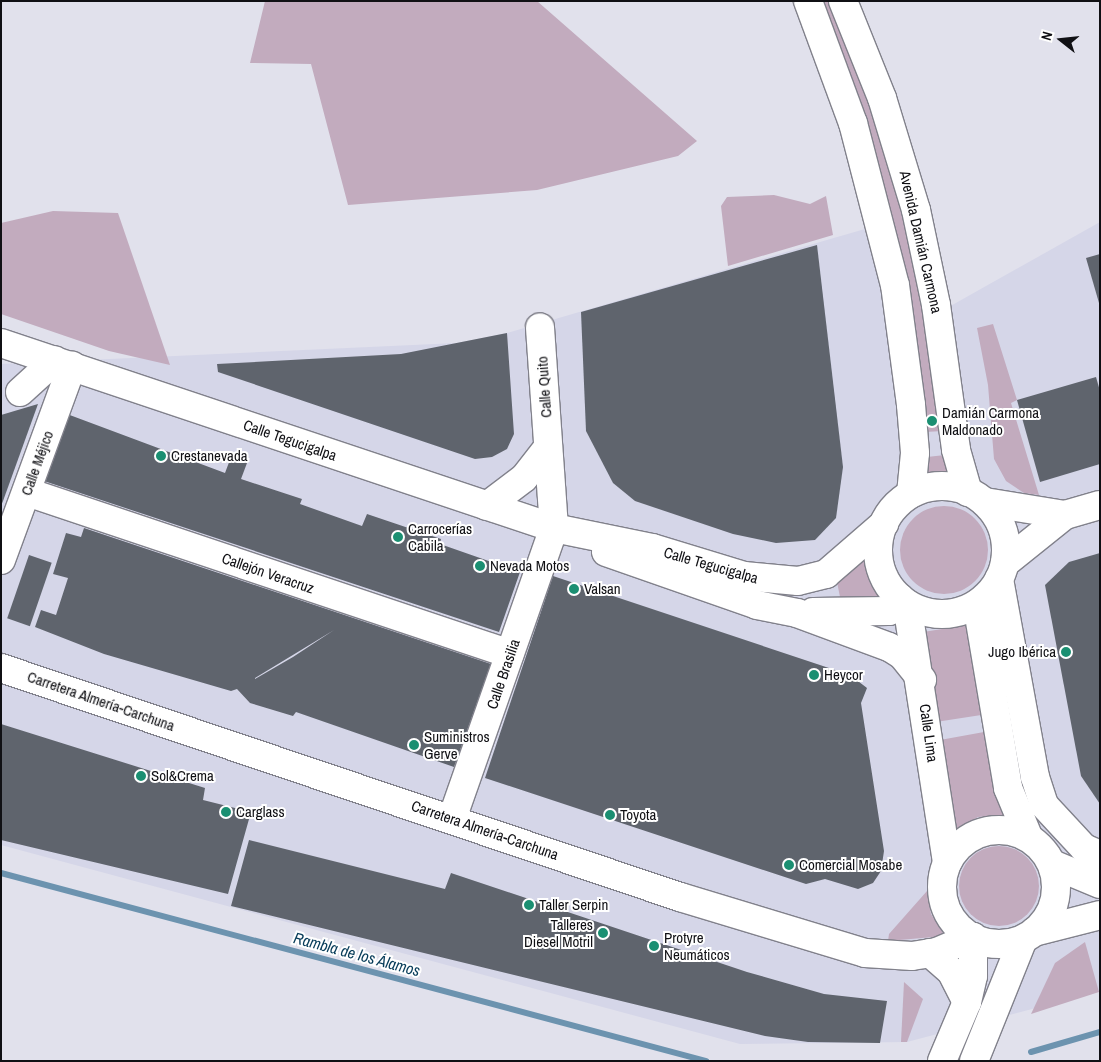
<!DOCTYPE html>
<html>
<head>
<meta charset="utf-8">
<style>
	body { margin:0 }
	#map { position:relative; width:1101px; height:1062px; overflow:hidden; background:#e1e1ec; font-family:"Archivo Narrow",sans-serif }
	div>[style] { position:absolute }
	.built>* { inset:0; background:#d5d6e8 }
	.green>* { inset:0; background:#c2abbe; transform-origin:0 0 }
	.round { border-radius:50% }
	.stream>* { height:6px; margin:-3px; padding:0 3px; transform-origin:3px; border-radius:3px; background:#6c93af }
	.building>* { inset:0; background:#5f646d; transform-origin:0 0 }
	.roads { filter:drop-shadow(1px 0 #81818b) drop-shadow(-1px 0 #81818b) drop-shadow(0 1px #81818b) drop-shadow(0 -1px #81818b) }
	.minor>* { height:28px; margin:-14px; padding:0 14px; transform-origin:14px; border-radius:14px; background:#fff }
	.major>* { height:28px; margin:-14px; padding:0 14px; transform-origin:14px; border-radius:14px; background:#fff }
	.major>.ring { margin:-14px; padding:0; box-sizing:content-box; background:none; border:28px solid #fff; border-radius:50% }
	.dots>* { width:14px; height:14px; translate:-50% -50%; box-sizing:border-box; border:2px solid #fff; border-radius:50% }
	span { translate:-50% -50%; white-space:nowrap; text-align:center; line-height:1.15; -webkit-text-stroke:4px #fff; paint-order:stroke }
	.street-label { font-size:15px; color:#101014 }
	.poi-label { font-size:15px; color:#101014 }
	.left { translate:0 -50%; text-align:left }
	.right { translate:-100% -50%; text-align:right }
	.water-label { font-size:16px; color:#073c59; font-style:italic }
	.frame { position:absolute; inset:0; border:2px solid #101014; pointer-events:none }
	.north { position:absolute; left:1036px; top:15px; width:50px; height:50px; -webkit-text-stroke:4px #fff; paint-order:stroke; rotate:286deg; font-size:14px; font-weight:700; line-height:20px; text-align:center; color:#101014 }
	.north::after { content:''; display:block; margin:auto; width:18px; height:22px; background:#101014; clip-path:polygon(50% 0,100% 100%,50% 72%,0 100%) }
</style>
</head>
<body>
<div id="map">
	<div class="built">
		<div style="clip-path:polygon(1100px 222px,1100px 991px,907px 1042px,740px 1044px,1px 845px,1px 364px,457px 343px,507px 333px,882px 224px,915px 326px)"></div>
	</div>
	<div class="green">
		<div style="clip-path:polygon(265px 1px,537px 1px,697px 141px,678px 156px,537px 190px,348px 205px,311px 64px,250px 63px)"></div>
		<div style="clip-path:polygon(820px 1px,830px 1px,853px 56px,902px 206px,916px 266px,943px 431px,925px 432px,916px 338px,890px 209px,873px 150px)"></div>
		<div style="clip-path:polygon(774px 195px,810px 204px,826px 196px,833px 235px,728px 266px,721px 206px,727px 197px)"></div>
		<div style="clip-path:polygon(53px 211px,118px 213px,170px 365px,109px 351px,1px 314px,1px 223px)"></div>
		<div style="clip-path:polygon(993px 324px,1017px 400px,1011px 403px,1039px 495px,1024px 493px,1006px 481px,994px 459px,988px 385px,977px 328px)"></div>
		<div style="clip-path:polygon(945px 455px,950px 476px,926px 479px,927px 457px)"></div>
		<div class="round" style="left:900px;top:506px;width:88px;height:88px"></div>
		<div style="clip-path:polygon(866px 555px,871px 579px,886px 605px,841px 602px,836px 577px)"></div>
		<div style="left:967px;top:625px;width:91px;height:46px;rotate:81deg"></div>
		<div style="clip-path:polygon(984px 732px,1005px 815px,978px 817px,952px 832px,940px 740px)"></div>
		<div class="round" style="left:959px;top:846px;width:80px;height:80px"></div>
		<div style="clip-path:polygon(927px 891px,931px 914px,945px 936px,888px 941px,889px 934px)"></div>
		<div style="clip-path:polygon(1085px 942px,1099px 992px,1031px 1014px,1055px 963px)"></div>
		<div style="clip-path:polygon(904px 982px,923px 999px,907px 1042px,901px 1042px)"></div>
	</div>
	<div class="stream">
		<div style="left:1px;top:873px;width:730px;rotate:14.93deg"></div>
		<div style="left:1031px;top:1052px;width:72px;rotate:-16.2deg"></div>
	</div>
	<div class="building">
		<div style="clip-path:polygon(817px 245px,843px 467px,836px 518px,815px 540px,776px 543px,733px 534px,635px 501px,613px 483px,586px 431px,581px 312px)"></div>
		<div style="clip-path:polygon(1100px 254px,1100px 303px,1099px 303px,1086px 258px)"></div>
		<div style="clip-path:polygon(507px 333px,514px 434px,507px 449px,492px 457px,475px 459px,218px 372px,217px 364px,401px 354px)"></div>
		<div style="clip-path:polygon(1096px 377px,1100px 391px,1100px 464px,1040px 482px,1017px 400px)"></div>
		<div style="clip-path:polygon(38px 404px,3px 501px,1px 506px,1px 415px)"></div>
		<div style="clip-path:polygon(67px 414px,225px 473px,231px 457px,247px 463px,241px 479px,302px 499px,300px 504px,362px 526px,367px 514px,441px 539px,440px 544px,520px 572px,499px 632px,44px 481px)"></div>
		<div style="clip-path:polygon(evenodd,84px 528px,491px 664px,454px 767px,296px 712px,293px 716px,250px 703px,237px 689px,231px 691px,104px 654px,35px 627px,41px 610px,56px 615px,68px 578px,53px 574px,66px 533px,81px 537px,84px 528px,334px 630px,293px 657px,255px 679px,255px 678px,334px 630px)"></div>
		<div style="clip-path:polygon(1100px 553px,1100px 804px,1081px 776px,1045px 585px,1069px 562px)"></div>
		<div style="left:29px;top:555px;width:24px;height:67px;rotate:19deg"></div>
		<div style="clip-path:polygon(553px 576px,850px 675px,867px 688px,861px 703px,884px 851px,881px 871px,873px 883px,858px 889px,825px 879px,806px 884px,485px 778px)"></div>
		<div style="clip-path:polygon(1px 724px,205px 788px,203px 800px,251px 812px,228px 894px,1px 840px)"></div>
		<div style="clip-path:polygon(249px 840px,445px 889px,451px 873px,747px 972px,824px 994px,887px 1001px,880px 1043px,808px 1042px,765px 1036px,231px 906px)"></div>
	</div>
	<div class="roads">
		<div class="minor">
			<div style="left:1px;top:343px;width:583px;rotate:18.5deg"></div>
			<div style="left:554px;top:528px;width:100px;rotate:11.5deg"></div>
			<div style="left:652px;top:548px;width:96px;rotate:16.9deg"></div>
			<div style="left:744px;top:576px;width:54px;rotate:5.3deg"></div>
			<div style="left:798px;top:581px;width:29px;rotate:-14deg"></div>
			<div style="left:826px;top:574px;width:77px;rotate:-40.8deg"></div>
			<div style="left:20px;top:392px;width:47px;rotate:-42.4deg"></div>
			<div style="left:27px;top:492px;width:509px;rotate:18.54deg"></div>
			<div style="left:985px;top:502px;width:81px;rotate:9.2deg"></div>
			<div style="left:487px;top:506px;width:46px;rotate:-37.1deg"></div>
			<div style="left:524px;top:478px;width:39px;rotate:-52deg"></div>
			<div style="left:606px;top:552px;width:160px;rotate:19.3deg"></div>
			<div style="left:757px;top:605px;width:41px;rotate:11.3deg"></div>
			<div style="left:797px;top:613px;width:98px;rotate:20.3deg"></div>
			<div style="left:889px;top:647px;width:15px;rotate:32deg"></div>
			<div style="left:902px;top:655px;width:32px;rotate:51deg"></div>
			<div style="left:1px;top:560px;width:207px;rotate:-69.9deg"></div>
			<div style="left:1005px;top:563px;width:77px;rotate:-38.7deg"></div>
			<div style="left:1065px;top:515px;width:36px;rotate:-16deg"></div>
			<div style="left:999px;top:579px;width:201px;rotate:79.7deg"></div>
			<div style="left:1035px;top:777px;width:29px;rotate:72deg"></div>
			<div style="left:1044px;top:805px;width:59px;rotate:47.1deg"></div>
			<div style="left:1084px;top:848px;width:17px;rotate:24deg"></div>
			<div style="left:813px;top:612px;width:76px;rotate:-0.8deg"></div>
			<div style="left:889px;top:611px;width:17px;rotate:-50deg"></div>
			<div style="left:1px;top:668px;width:717px;rotate:18.64deg"></div>
			<div style="left:680px;top:897px;width:193px;rotate:16.8deg"></div>
			<div style="left:865px;top:953px;width:47px;rotate:3.7deg"></div>
			<div style="left:912px;top:956px;width:25px;rotate:-9deg"></div>
			<div style="left:937px;top:952px;width:39px;rotate:-23deg"></div>
			<div style="left:452px;top:819px;width:308px;rotate:-70.7deg"></div>
			<div style="left:554px;top:528px;width:201px;rotate:-94deg"></div>
			<div style="left:930px;top:953px;width:28px;rotate:41deg"></div>
			<div style="left:951px;top:971px;width:35px;rotate:63deg"></div>
		</div>
		<div class="major">
			<div style="left:808px;top:1px;width:130px;rotate:69.8deg"></div>
			<div style="left:853px;top:123px;width:167px;rotate:75.5deg"></div>
			<div style="left:895px;top:285px;width:121px;rotate:82.4deg"></div>
			<div style="left:911px;top:405px;width:48px;rotate:85.2deg"></div>
			<div style="left:915px;top:453px;width:41px;rotate:95.6deg"></div>
			<div style="left:843px;top:1px;width:105px;rotate:68.1deg"></div>
			<div style="left:882px;top:98px;width:117px;rotate:73.1deg"></div>
			<div style="left:916px;top:210px;width:97px;rotate:78.1deg"></div>
			<div style="left:936px;top:305px;width:146px;rotate:82.1deg"></div>
			<div style="left:956px;top:450px;width:44px;rotate:74.1deg"></div>
			<div class="ring" style="left:878px;top:486px;width:100px;height:100px"></div>
			<div style="left:907px;top:604px;width:262px;rotate:81.2deg"></div>
			<div style="left:977px;top:604px;width:187px;rotate:80.4deg"></div>
			<div style="left:1008px;top:788px;width:52px;rotate:67.4deg"></div>
			<div class="ring" style="left:942px;top:830px;width:86px;height:86px"></div>
			<div style="left:1052px;top:864px;width:52px;rotate:22.6deg"></div>
			<div style="left:1034px;top:932px;width:68px;rotate:-14.4deg"></div>
			<div style="left:942px;top:1061px;width:64px;rotate:-67deg"></div>
			<div style="left:967px;top:1002px;width:27px;rotate:-77deg"></div>
			<div style="left:973px;top:976px;width:39px;rotate:-90deg"></div>
			<div style="left:974px;top:1061px;width:131px;rotate:-68.1deg"></div>
		</div>
	</div>
	<div class="dots">
		<div style="left:932px;top:421px;background:#1b8f72"></div>
		<div style="left:161px;top:456px;background:#1b8f72"></div>
		<div style="left:398px;top:537px;background:#1b8f72"></div>
		<div style="left:480px;top:566px;background:#1b8f72"></div>
		<div style="left:574px;top:589px;background:#1b8f72"></div>
		<div style="left:1066px;top:652px;background:#1b8f72"></div>
		<div style="left:814px;top:675px;background:#1b8f72"></div>
		<div style="left:414px;top:745px;background:#1b8f72"></div>
		<div style="left:141px;top:776px;background:#1b8f72"></div>
		<div style="left:226px;top:812px;background:#1b8f72"></div>
		<div style="left:610px;top:815px;background:#1b8f72"></div>
		<div style="left:789px;top:865px;background:#1b8f72"></div>
		<div style="left:529px;top:905px;background:#1b8f72"></div>
		<div style="left:603px;top:933px;background:#1b8f72"></div>
		<div style="left:654px;top:946px;background:#1b8f72"></div>
	</div>
	<div class="street-label">
		<span style="left:921px;top:242px;rotate:77deg">Avenida Damián Carmona</span>
		<span style="left:544px;top:387px;rotate:-94deg">Calle Quito</span>
		<span style="left:290px;top:440px;rotate:19deg">Calle Tegucigalpa</span>
		<span style="left:37px;top:463px;rotate:-70deg">Calle Méjico</span>
		<span style="left:711px;top:565px;rotate:16deg">Calle Tegucigalpa</span>
		<span style="left:268px;top:573px;rotate:19deg">Callejón Veracruz</span>
		<span style="left:503px;top:674px;rotate:-71deg">Calle Brasilia</span>
		<span style="left:101px;top:701px;rotate:19deg">Carretera Almería-Carchuna</span>
		<span style="left:929px;top:733px;rotate:82deg">Calle Lima</span>
		<span style="left:485px;top:830px;rotate:19deg">Carretera Almería-Carchuna</span>
	</div>
	<div class="poi-label">
		<span class="left" style="left:942px;top:421px">Damián Carmona<br>Maldonado</span>
		<span class="left" style="left:171px;top:456px">Crestanevada</span>
		<span class="left" style="left:408px;top:537px">Carrocerías<br>Cabila</span>
		<span class="left" style="left:490px;top:566px">Nevada Motos</span>
		<span class="left" style="left:584px;top:589px">Valsan</span>
		<span class="right" style="left:1056px;top:652px">Jugo Ibérica</span>
		<span class="left" style="left:824px;top:675px">Heycor</span>
		<span class="left" style="left:424px;top:745px">Suministros<br>Gerve</span>
		<span class="left" style="left:151px;top:776px">Sol&amp;Crema</span>
		<span class="left" style="left:236px;top:812px">Carglass</span>
		<span class="left" style="left:620px;top:815px">Toyota</span>
		<span class="left" style="left:799px;top:865px">Comercial Mosabe</span>
		<span class="left" style="left:539px;top:905px">Taller Serpin</span>
		<span class="right" style="left:593px;top:933px">Talleres<br>Diesel Motril</span>
		<span class="left" style="left:664px;top:946px">Protyre<br>Neumáticos</span>
	</div>
	<div class="water-label">
		<span style="left:357px;top:954px;rotate:15deg">Rambla de los Álamos</span>
	</div>
	<div class="frame"></div>
	<div class="north">N</div>
</div>
</body>
</html>
